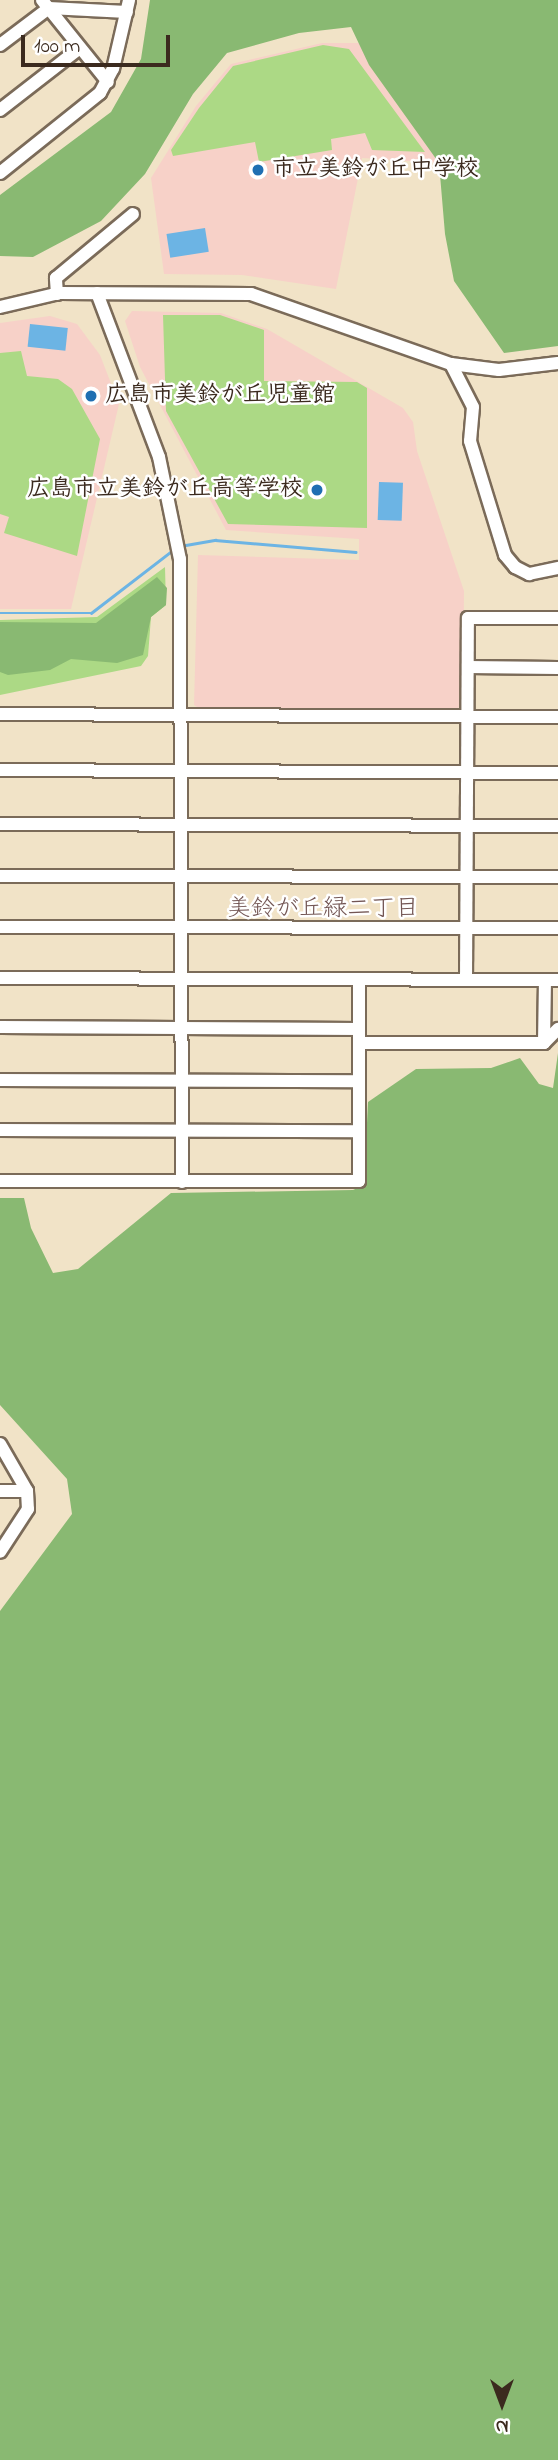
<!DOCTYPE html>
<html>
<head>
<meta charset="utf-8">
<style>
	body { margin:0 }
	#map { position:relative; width:558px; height:2460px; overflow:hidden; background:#f1e3c7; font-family:"Indie Flower","Klee One",sans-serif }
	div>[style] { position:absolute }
	.built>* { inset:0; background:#f7d1c8 }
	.green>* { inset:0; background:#acd985 }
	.forest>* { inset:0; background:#89b972 }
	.water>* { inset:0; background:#6cb4e4; transform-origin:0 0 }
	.stream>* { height:2.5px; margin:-1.25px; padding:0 1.25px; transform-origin:1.25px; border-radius:1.25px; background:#6cb4e4 }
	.roads { filter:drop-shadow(2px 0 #7b6b59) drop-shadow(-2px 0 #7b6b59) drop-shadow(0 2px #7b6b59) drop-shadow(0 -2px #7b6b59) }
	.minor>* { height:12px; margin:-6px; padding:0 6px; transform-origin:6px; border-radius:6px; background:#fff }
	.dots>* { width:19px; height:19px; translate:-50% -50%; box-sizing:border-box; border:4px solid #fff; border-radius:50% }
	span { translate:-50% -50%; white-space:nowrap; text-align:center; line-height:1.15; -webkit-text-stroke:5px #fff; paint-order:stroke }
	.poi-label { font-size:23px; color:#3b2a1e; font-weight:700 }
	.left { translate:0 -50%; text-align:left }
	.right { translate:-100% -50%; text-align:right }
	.neighbourhood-label { font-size:24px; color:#735654 }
	.north { position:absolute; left:467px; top:2369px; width:70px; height:70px; -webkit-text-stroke:5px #fff; paint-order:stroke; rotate:180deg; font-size:19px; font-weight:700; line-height:28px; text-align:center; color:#3b2a1e }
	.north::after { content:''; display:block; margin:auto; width:24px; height:32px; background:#3b2a1e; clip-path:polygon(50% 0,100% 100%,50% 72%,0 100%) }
	.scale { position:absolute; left:21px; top:35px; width:149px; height:32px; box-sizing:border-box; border:4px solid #3b2a1e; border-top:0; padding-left:9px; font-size:21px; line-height:24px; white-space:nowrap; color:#3b2a1e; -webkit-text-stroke:5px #fff; paint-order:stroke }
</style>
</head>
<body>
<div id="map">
	<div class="built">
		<div style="clip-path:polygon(322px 43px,359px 43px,439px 163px,362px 158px,336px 289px,242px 275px,164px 274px,151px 178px,196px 106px,231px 64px)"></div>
		<div style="clip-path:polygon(132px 311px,221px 313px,267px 329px,403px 408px,413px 422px,417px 451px,464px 591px,463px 703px,458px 708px,200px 709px,194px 705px,198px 555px,359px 560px,359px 539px,226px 530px,140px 367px,125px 321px)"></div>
		<div style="clip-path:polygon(50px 316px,77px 324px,100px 355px,119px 404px,71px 609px,0 609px,0 323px)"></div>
	</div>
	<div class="green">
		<div style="clip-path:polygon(323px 45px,349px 49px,425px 152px,372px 150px,365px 133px,331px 139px,332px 150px,259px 162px,255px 142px,173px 156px,171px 150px,199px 108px,233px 66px)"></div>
		<div style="clip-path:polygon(163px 315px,220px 315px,264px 330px,264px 381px,357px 382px,367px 388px,367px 528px,228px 524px,166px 411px)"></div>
		<div style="clip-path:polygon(21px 351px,27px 376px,58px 379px,72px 389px,100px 439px,77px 556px,4px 533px,9px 517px,0 514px,0 353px)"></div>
		<div style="clip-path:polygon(165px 567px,166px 605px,151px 617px,148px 656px,141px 666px,0 695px,0 620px,97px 617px)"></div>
	</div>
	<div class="forest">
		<div style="clip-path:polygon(150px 0,558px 0,558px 346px,504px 353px,454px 281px,445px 234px,439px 163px,369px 65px,351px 27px,299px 33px,227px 53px,193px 94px,145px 174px,101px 221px,33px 257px,0 256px,0 195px,111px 112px,141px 59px)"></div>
		<div style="clip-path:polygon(157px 577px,167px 588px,166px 605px,151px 617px,143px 655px,117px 663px,71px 659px,50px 670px,8px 675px,0 672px,0 622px,96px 623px)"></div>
		<div style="clip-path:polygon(558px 1053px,558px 2460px,0 2460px,0 1611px,72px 1514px,67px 1479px,0 1405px,0 1198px,24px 1198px,31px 1228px,53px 1273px,78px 1269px,171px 1193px,353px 1190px,364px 1185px,368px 1102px,416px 1069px,491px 1068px,520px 1058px,539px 1084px,553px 1088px)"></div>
	</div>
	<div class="water">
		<div style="left:205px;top:228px;width:24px;height:39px;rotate:81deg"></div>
		<div style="left:30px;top:324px;width:38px;height:23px;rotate:6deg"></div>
		<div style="left:379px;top:482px;width:24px;height:38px;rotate:2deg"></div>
	</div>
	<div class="stream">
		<div style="left:180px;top:546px;width:36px;rotate:-10deg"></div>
		<div style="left:215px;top:540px;width:141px;rotate:4.9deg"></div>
		<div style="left:0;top:613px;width:91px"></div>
		<div style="left:91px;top:613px;width:105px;rotate:-37.6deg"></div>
	</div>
	<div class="roads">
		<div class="minor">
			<div style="left:42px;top:0;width:105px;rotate:51.2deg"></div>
			<div style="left:0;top:45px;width:61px;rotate:-37.1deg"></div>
			<div style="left:49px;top:8px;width:78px;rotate:2.9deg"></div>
			<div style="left:0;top:110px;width:101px;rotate:-37.8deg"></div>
			<div style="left:0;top:173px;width:128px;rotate:-38.7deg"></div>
			<div style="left:100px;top:93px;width:27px;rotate:-62deg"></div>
			<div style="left:113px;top:69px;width:71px;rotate:-76.9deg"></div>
			<div style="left:97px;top:293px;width:175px;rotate:69.3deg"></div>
			<div style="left:159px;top:457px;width:104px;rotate:78.4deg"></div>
			<div style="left:180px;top:559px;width:623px;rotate:89.82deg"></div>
			<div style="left:57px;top:294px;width:16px;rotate:-94deg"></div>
			<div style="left:56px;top:278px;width:100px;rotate:-39.7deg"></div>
			<div style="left:0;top:307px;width:61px;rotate:-13.3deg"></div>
			<div style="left:59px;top:293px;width:192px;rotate:0.3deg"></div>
			<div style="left:251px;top:294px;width:212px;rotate:19.3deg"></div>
			<div style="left:451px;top:364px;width:48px;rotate:7.1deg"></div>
			<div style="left:499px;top:370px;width:59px;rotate:-6.8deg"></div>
			<div style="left:451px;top:364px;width:48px;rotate:62.9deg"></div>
			<div style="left:473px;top:407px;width:34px;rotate:95deg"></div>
			<div style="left:470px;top:441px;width:119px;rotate:72.9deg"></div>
			<div style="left:505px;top:555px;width:16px;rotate:50deg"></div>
			<div style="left:515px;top:567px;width:16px;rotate:27deg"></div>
			<div style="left:529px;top:574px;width:30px;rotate:-12deg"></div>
			<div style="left:468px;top:667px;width:90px;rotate:0.6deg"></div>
			<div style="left:0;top:714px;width:558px;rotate:0.31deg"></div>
			<div style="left:0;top:770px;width:558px;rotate:0.31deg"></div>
			<div style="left:0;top:824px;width:558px;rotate:0.21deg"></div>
			<div style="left:0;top:876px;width:558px;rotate:0.1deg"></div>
			<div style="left:0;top:927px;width:558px;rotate:0.1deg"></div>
			<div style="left:0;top:978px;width:558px;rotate:0.21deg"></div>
			<div style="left:466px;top:980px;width:362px;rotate:-89.7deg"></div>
			<div style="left:468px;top:618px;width:90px"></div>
			<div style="left:0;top:1027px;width:359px;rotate:0.3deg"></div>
			<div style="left:359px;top:1043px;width:185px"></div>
			<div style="left:544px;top:1043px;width:63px;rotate:-89.1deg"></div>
			<div style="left:544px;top:1043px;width:20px;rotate:-45deg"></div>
			<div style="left:0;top:1080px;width:359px;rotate:0.2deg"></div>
			<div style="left:0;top:1130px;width:359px;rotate:0.2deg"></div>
			<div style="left:0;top:1181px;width:359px"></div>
			<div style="left:359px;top:1181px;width:201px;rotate:-90deg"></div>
			<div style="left:0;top:1444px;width:54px;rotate:60.1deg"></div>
			<div style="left:27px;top:1491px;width:18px;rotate:87deg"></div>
			<div style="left:28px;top:1509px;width:51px;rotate:123.1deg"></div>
			<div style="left:0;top:1491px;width:27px"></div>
		</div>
	</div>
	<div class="dots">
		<div style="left:258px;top:170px;background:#1f6fb2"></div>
		<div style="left:91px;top:396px;background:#1f6fb2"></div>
		<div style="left:317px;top:490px;background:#1f6fb2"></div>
	</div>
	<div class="poi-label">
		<span class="left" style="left:272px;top:170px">市立美鈴が丘中学校</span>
		<span class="left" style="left:105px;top:396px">広島市美鈴が丘児童館</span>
		<span class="right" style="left:303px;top:490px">広島市立美鈴が丘高等学校</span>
	</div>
	<div class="neighbourhood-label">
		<span style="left:323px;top:910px">美鈴が丘緑二丁目</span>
	</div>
	<div class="north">N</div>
	<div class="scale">100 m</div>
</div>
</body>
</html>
